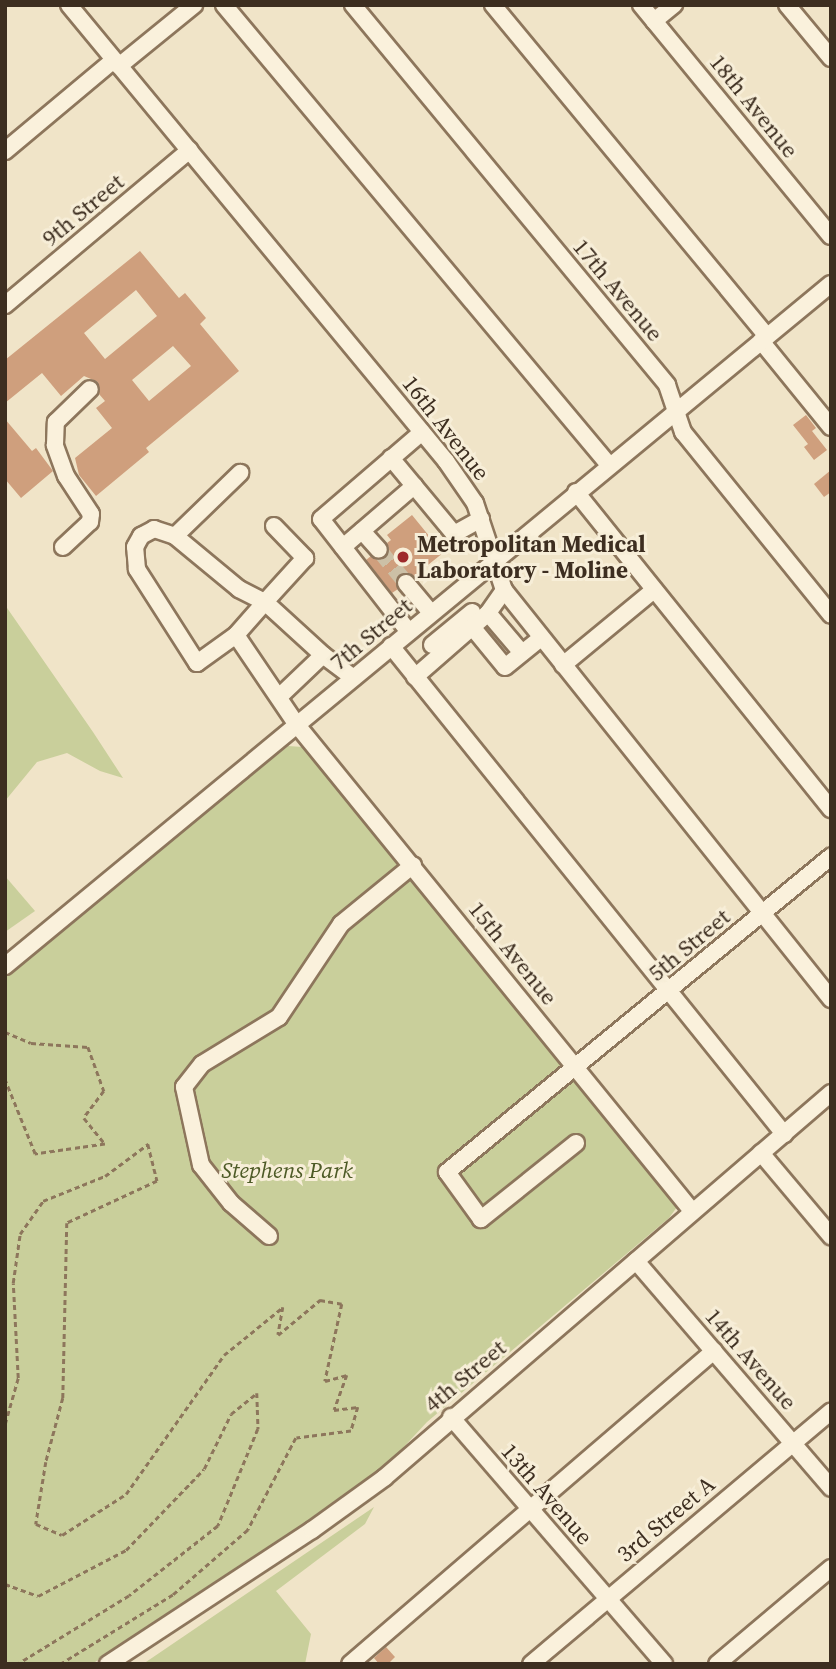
<!DOCTYPE html>
<html>
<head>
<meta charset="utf-8">
<style>
	body { margin:0 }
	#map { position:relative; width:836px; height:1669px; overflow:hidden; background:#f0e4c8; font-family:"Source Serif 4",serif }
	div>[style] { position:absolute }
	.green>* { inset:0; background:#c9cf9b }
	.building>* { inset:0; background:#cf9f7d }
	.minor-tunnel>* { height:16px; margin-top:-8px; transform-origin:0; background:repeating-linear-gradient(90deg,#ccc0a6 0 16px,transparent 0 24px) }
	.path>* { height:2.5px; margin-top:-1.25px; transform-origin:0; background:repeating-linear-gradient(90deg,#8d765c 0 5px,transparent 0 8.5px) }
	.roads { filter:drop-shadow(2px 0 #8d765c) drop-shadow(-2px 0 #8d765c) drop-shadow(0 2px #8d765c) drop-shadow(0 -2px #8d765c) }
	.minor>* { height:16px; margin:-8px; padding:0 8px; transform-origin:8px; border-radius:8px; background:#faf1dc }
	.dots>* { width:19px; height:19px; translate:-50% -50%; box-sizing:border-box; border:4px solid #f7eed8; border-radius:50% }
	span { translate:-50% -50%; white-space:nowrap; text-align:center; line-height:1.15; -webkit-text-stroke:6px #f7eed8; paint-order:stroke }
	.street-label { font-size:23px; color:#3d2e20 }
	.poi-label { font-size:23px; color:#3d2e20; font-weight:700 }
	.left { translate:0 -50%; text-align:left }
	.park-label { font-size:23px; color:#4d5a26; font-style:italic }
	.frame { position:absolute; inset:0; border:7px solid #3d2e20; pointer-events:none }
</style>
</head>
<body>
<div id="map">
	<div class="green">
		<div style="clip-path:polygon(5px 605px,93px 732px,123px 778px,100px 771px,67px 753px,37px 762px,5px 801px)"></div>
		<div style="clip-path:polygon(288px 746px,303px 747px,311px 752px,677px 1207px,669px 1218px,427px 1422px,387px 1465px,336px 1503px,92px 1664px,5px 1664px,5px 975px)"></div>
		<div style="clip-path:polygon(5px 876px,35px 911px,5px 932px)"></div>
		<div style="clip-path:polygon(374px 1507px,365px 1524px,276px 1591px,311px 1634px,305px 1664px,143px 1664px)"></div>
	</div>
	<div class="building">
		<div style="clip-path:polygon(evenodd,140px 251px,179px 298px,185px 293px,206px 318px,200px 324px,239px 371px,146px 448px,149px 452px,96px 496px,79px 475px,75px 458px,112px 428px,96px 408px,105px 401px,99px 394px,98px 382px,84px 376px,61px 396px,42px 373px,5px 403px,5px 360px,140px 251px,136px 290px,157px 316px,105px 359px,84px 333px,136px 290px,140px 251px,173px 346px,191px 366px,149px 401px,132px 380px,173px 346px)"></div>
		<div style="clip-path:polygon(806px 415px,816px 428px,812px 431px,827px 450px,814px 460px,804px 447px,808px 444px,793px 425px)"></div>
		<div style="clip-path:polygon(5px 419px,32px 451px,36px 448px,53px 471px,21px 498px,5px 479px)"></div>
		<div style="clip-path:polygon(831px 470px,831px 492px,824px 497px,814px 484px)"></div>
		<div style="clip-path:polygon(412px 515px,443px 553px,414px 576px,409px 573px,400px 575px,396px 580px,398px 589px,392px 593px,366px 560px,371px 556px,380px 560px,386px 557px,389px 549px,387px 543px,391px 540px,387px 535px)"></div>
		<div style="clip-path:polygon(386px 1647px,395px 1657px,388px 1664px,379px 1664px,374px 1658px)"></div>
	</div>
	<div class="minor-tunnel">
		<div style="left:379px;top:550px;width:43px;rotate:50.7deg"></div>
	</div>
	<div class="path">
		<div style="left:5px;top:1032px;width:28px;rotate:23deg"></div>
		<div style="left:31px;top:1043px;width:57px;rotate:4deg"></div>
		<div style="left:88px;top:1047px;width:47px;rotate:70deg"></div>
		<div style="left:104px;top:1091px;width:34px;rotate:127deg"></div>
		<div style="left:84px;top:1118px;width:33px;rotate:51deg"></div>
		<div style="left:105px;top:1144px;width:71px;rotate:171.9deg"></div>
		<div style="left:35px;top:1154px;width:80px;rotate:-112.1deg"></div>
		<div style="left:5px;top:1424px;width:48px;rotate:-74.2deg"></div>
		<div style="left:18px;top:1378px;width:95px;rotate:-93deg"></div>
		<div style="left:13px;top:1283px;width:49px;rotate:-81.9deg"></div>
		<div style="left:20px;top:1234px;width:40px;rotate:-55.1deg"></div>
		<div style="left:43px;top:1201px;width:67px;rotate:-22deg"></div>
		<div style="left:105px;top:1176px;width:54px;rotate:-36.7deg"></div>
		<div style="left:148px;top:1144px;width:38px;rotate:76deg"></div>
		<div style="left:157px;top:1181px;width:99px;rotate:155deg"></div>
		<div style="left:67px;top:1223px;width:175px;rotate:91.3deg"></div>
		<div style="left:63px;top:1398px;width:66px;rotate:104.9deg"></div>
		<div style="left:46px;top:1462px;width:63px;rotate:99.2deg"></div>
		<div style="left:36px;top:1524px;width:28px;rotate:23deg"></div>
		<div style="left:62px;top:1535px;width:76px;rotate:-32.6deg"></div>
		<div style="left:126px;top:1494px;width:170px;rotate:-54.8deg"></div>
		<div style="left:224px;top:1355px;width:76px;rotate:-39.1deg"></div>
		<div style="left:283px;top:1307px;width:28px;rotate:100deg"></div>
		<div style="left:278px;top:1335px;width:55px;rotate:-39.8deg"></div>
		<div style="left:320px;top:1300px;width:22px;rotate:10deg"></div>
		<div style="left:342px;top:1304px;width:79px;rotate:102.4deg"></div>
		<div style="left:325px;top:1381px;width:23px;rotate:-15deg"></div>
		<div style="left:347px;top:1375px;width:37px;rotate:110deg"></div>
		<div style="left:334px;top:1410px;width:24px;rotate:-7deg"></div>
		<div style="left:358px;top:1407px;width:25px;rotate:106deg"></div>
		<div style="left:351px;top:1431px;width:55px;rotate:172.7deg"></div>
		<div style="left:296px;top:1438px;width:104px;rotate:117.6deg"></div>
		<div style="left:248px;top:1530px;width:99px;rotate:139.1deg"></div>
		<div style="left:173px;top:1595px;width:132px;rotate:148.4deg"></div>
		<div style="left:5px;top:1584px;width:35px;rotate:20deg"></div>
		<div style="left:38px;top:1596px;width:99px;rotate:-27.6deg"></div>
		<div style="left:126px;top:1550px;width:112px;rotate:-46.1deg"></div>
		<div style="left:204px;top:1469px;width:61px;rotate:-63.9deg"></div>
		<div style="left:231px;top:1414px;width:33px;rotate:-39deg"></div>
		<div style="left:257px;top:1393px;width:36px;rotate:88deg"></div>
		<div style="left:258px;top:1429px;width:105px;rotate:112.4deg"></div>
		<div style="left:218px;top:1526px;width:113px;rotate:141.8deg"></div>
		<div style="left:129px;top:1596px;width:130px;rotate:148.5deg"></div>
	</div>
	<div class="roads">
		<div class="minor">
			<div style="left:69px;top:5px;width:592px;rotate:50.42deg"></div>
			<div style="left:446px;top:461px;width:51px;rotate:55.4deg"></div>
			<div style="left:475px;top:503px;width:92px;rotate:71.6deg"></div>
			<div style="left:504px;top:590px;width:524px;rotate:51.36deg"></div>
			<div style="left:224px;top:5px;width:600px;rotate:50.07deg"></div>
			<div style="left:353px;top:5px;width:493px;rotate:50.4deg"></div>
			<div style="left:667px;top:385px;width:50px;rotate:71.2deg"></div>
			<div style="left:683px;top:432px;width:235px;rotate:51deg"></div>
			<div style="left:493px;top:5px;width:430px;rotate:50.4deg"></div>
			<div style="left:641px;top:5px;width:299px;rotate:50.6deg"></div>
			<div style="left:787px;top:5px;width:69px;rotate:50.3deg"></div>
			<div style="left:654px;top:21px;width:26px;rotate:-39deg"></div>
			<div style="left:119px;top:66px;width:97px;rotate:-39.1deg"></div>
			<div style="left:5px;top:151px;width:142px;rotate:-39.9deg"></div>
			<div style="left:5px;top:305px;width:241px;rotate:-40deg"></div>
			<div style="left:761px;top:341px;width:111px;rotate:50.9deg"></div>
			<div style="left:391px;top:458px;width:99px;rotate:50.3deg"></div>
			<div style="left:454px;top:534px;width:31px;rotate:-29deg"></div>
			<div style="left:576px;top:492px;width:407px;rotate:51.2deg"></div>
			<div style="left:274px;top:526px;width:45px;rotate:45.9deg"></div>
			<div style="left:305px;top:558px;width:59px;rotate:132.3deg"></div>
			<div style="left:265px;top:602px;width:79px;rotate:42.4deg"></div>
			<div style="left:362px;top:531px;width:25px;rotate:48deg"></div>
			<div style="left:175px;top:536px;width:91px;rotate:-44.1deg"></div>
			<div style="left:63px;top:547px;width:37px;rotate:-43deg"></div>
			<div style="left:90px;top:522px;width:8px;rotate:-83deg"></div>
			<div style="left:91px;top:514px;width:45px;rotate:-123.3deg"></div>
			<div style="left:66px;top:476px;width:33px;rotate:-110deg"></div>
			<div style="left:55px;top:445px;width:23px;rotate:-88deg"></div>
			<div style="left:56px;top:422px;width:47px;rotate:-44.1deg"></div>
			<div style="left:343px;top:547px;width:94px;rotate:-40.7deg"></div>
			<div style="left:406px;top:583px;width:39px;rotate:50deg"></div>
			<div style="left:488px;top:613px;width:52px;rotate:49.6deg"></div>
			<div style="left:473px;top:628px;width:50px;rotate:50.6deg"></div>
			<div style="left:505px;top:667px;width:46px;rotate:-38.9deg"></div>
			<div style="left:409px;top:632px;width:143px;rotate:-127.9deg"></div>
			<div style="left:321px;top:519px;width:133px;rotate:-40.7deg"></div>
			<div style="left:236px;top:635px;width:48px;rotate:144.3deg"></div>
			<div style="left:197px;top:663px;width:112px;rotate:-122.6deg"></div>
			<div style="left:137px;top:569px;width:22px;rotate:-95deg"></div>
			<div style="left:135px;top:547px;width:13px;rotate:-61deg"></div>
			<div style="left:141px;top:536px;width:15px;rotate:-28deg"></div>
			<div style="left:154px;top:529px;width:22px;rotate:18deg"></div>
			<div style="left:175px;top:536px;width:83px;rotate:39.6deg"></div>
			<div style="left:239px;top:589px;width:29px;rotate:27deg"></div>
			<div style="left:265px;top:602px;width:44px;rotate:131.3deg"></div>
			<div style="left:236px;top:635px;width:109px;rotate:55.9deg"></div>
			<div style="left:297px;top:725px;width:626px;rotate:50.9deg"></div>
			<div style="left:432px;top:645px;width:52px;rotate:-39.5deg"></div>
			<div style="left:391px;top:646px;width:627px;rotate:51.15deg"></div>
			<div style="left:563px;top:665px;width:118px;rotate:-39.5deg"></div>
			<div style="left:415px;top:677px;width:97px;rotate:-41.2deg"></div>
			<div style="left:488px;top:613px;width:28px;rotate:-55deg"></div>
			<div style="left:280px;top:696px;width:59px;rotate:-43.6deg"></div>
			<div style="left:323px;top:655px;width:38px;rotate:37deg"></div>
			<div style="left:5px;top:966px;width:1071px;rotate:-39.55deg"></div>
			<div style="left:576px;top:1143px;width:122px;rotate:141.3deg"></div>
			<div style="left:481px;top:1219px;width:58px;rotate:-125.9deg"></div>
			<div style="left:447px;top:1172px;width:497px;rotate:-39.4deg"></div>
			<div style="left:761px;top:1153px;width:109px;rotate:49.9deg"></div>
			<div style="left:269px;top:1236px;width:50px;rotate:-139deg"></div>
			<div style="left:231px;top:1203px;width:48px;rotate:-128.3deg"></div>
			<div style="left:201px;top:1165px;width:80px;rotate:-102.3deg"></div>
			<div style="left:184px;top:1087px;width:29px;rotate:-52deg"></div>
			<div style="left:202px;top:1064px;width:90px;rotate:-31.4deg"></div>
			<div style="left:279px;top:1017px;width:112px;rotate:-56.3deg"></div>
			<div style="left:341px;top:924px;width:93px;rotate:-39.3deg"></div>
			<div style="left:636px;top:1261px;width:299px;rotate:49.3deg"></div>
			<div style="left:451px;top:1417px;width:326px;rotate:49.2deg"></div>
			<div style="left:108px;top:1664px;width:244px;rotate:-33.3deg"></div>
			<div style="left:312px;top:1530px;width:89px;rotate:-35.8deg"></div>
			<div style="left:384px;top:1478px;width:590px;rotate:-40.74deg"></div>
			<div style="left:350px;top:1664px;width:480px;rotate:-40.7deg"></div>
			<div style="left:531px;top:1664px;width:392px;rotate:-40.1deg"></div>
			<div style="left:717px;top:1664px;width:149px;rotate:-40.1deg"></div>
		</div>
	</div>
	<div class="dots">
		<div style="left:403px;top:557px;background:#9e2a2b"></div>
	</div>
	<div class="street-label">
		<span style="left:754px;top:106px;rotate:51deg">18th Avenue</span>
		<span style="left:83px;top:210px;rotate:-40deg">9th Street</span>
		<span style="left:618px;top:290px;rotate:50deg">17th Avenue</span>
		<span style="left:446px;top:428px;rotate:52deg">16th Avenue</span>
		<span style="left:371px;top:634px;rotate:-40deg">7th Street</span>
		<span style="left:689px;top:945px;rotate:-40deg">5th Street</span>
		<span style="left:513px;top:953px;rotate:51deg">15th Avenue</span>
		<span style="left:751px;top:1359px;rotate:49deg">14th Avenue</span>
		<span style="left:465px;top:1376px;rotate:-40deg">4th Street</span>
		<span style="left:547px;top:1494px;rotate:49deg">13th Avenue</span>
		<span style="left:666px;top:1519px;rotate:-40deg">3rd Street A</span>
	</div>
	<div class="poi-label">
		<span class="left" style="left:417px;top:557px">Metropolitan Medical<br>Laboratory - Moline</span>
	</div>
	<div class="park-label">
		<span style="left:287px;top:1170px">Stephens Park</span>
	</div>
	<div class="frame"></div>
</div>
</body>
</html>
